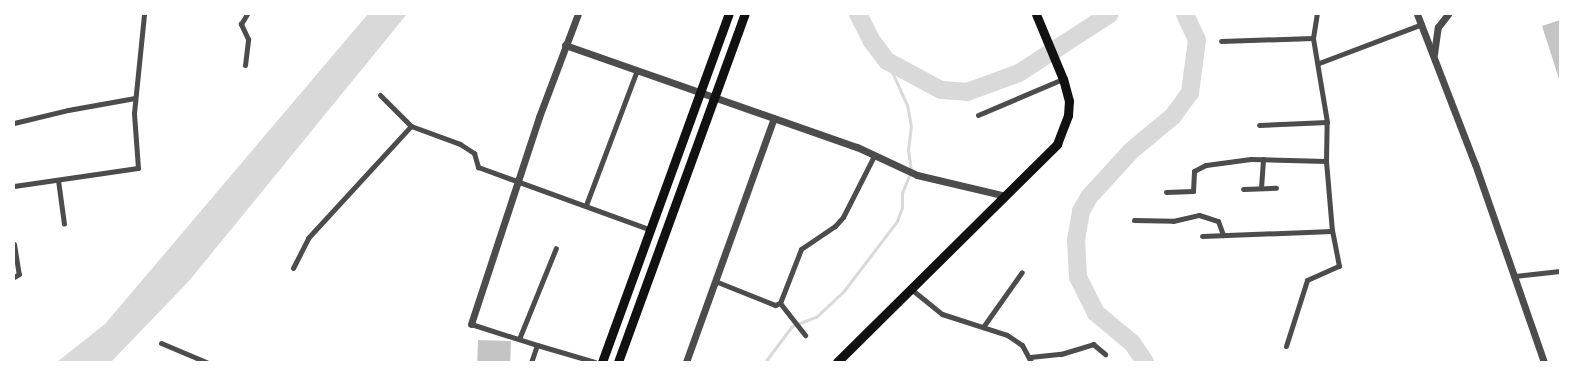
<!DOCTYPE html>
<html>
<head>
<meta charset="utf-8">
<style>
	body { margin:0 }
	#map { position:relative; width:1574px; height:376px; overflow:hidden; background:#fff; font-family:Overpass,sans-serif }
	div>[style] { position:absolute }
	.water>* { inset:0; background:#d9d9d9 }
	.stream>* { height:3px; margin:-1.5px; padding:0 1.5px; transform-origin:1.5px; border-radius:1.5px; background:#d9d9d9 }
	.river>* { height:18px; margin:-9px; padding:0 9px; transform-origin:9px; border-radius:9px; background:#d9d9d9 }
	.building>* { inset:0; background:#c4c4c4; transform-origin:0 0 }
	.minor>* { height:5px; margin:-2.5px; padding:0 2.5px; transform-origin:2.5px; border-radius:2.5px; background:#4c4c4c }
	.tertiary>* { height:7px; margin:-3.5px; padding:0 3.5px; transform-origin:3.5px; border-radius:3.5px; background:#4c4c4c }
	.primary>* { height:9px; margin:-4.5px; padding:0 4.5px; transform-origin:4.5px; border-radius:4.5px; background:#111 }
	span { translate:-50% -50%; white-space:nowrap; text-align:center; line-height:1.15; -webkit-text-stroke:4px #fff; paint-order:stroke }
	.frame { position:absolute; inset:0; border:15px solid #fff; pointer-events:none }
</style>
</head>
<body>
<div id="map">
	<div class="water">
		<div style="clip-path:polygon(368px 14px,407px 14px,189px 281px,111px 362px,57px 362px,105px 324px)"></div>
	</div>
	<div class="stream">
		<div style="left:765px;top:362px;width:45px;rotate:-53.1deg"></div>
		<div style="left:792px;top:326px;width:26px;rotate:-21deg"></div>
		<div style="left:816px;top:317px;width:37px;rotate:-43deg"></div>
		<div style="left:843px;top:292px;width:89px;rotate:-52.7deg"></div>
		<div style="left:897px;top:221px;width:15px;rotate:-70deg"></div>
		<div style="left:902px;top:207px;width:14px;rotate:-90deg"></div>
		<div style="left:902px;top:193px;width:24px;rotate:-68deg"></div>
		<div style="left:911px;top:171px;width:21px;rotate:-98deg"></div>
		<div style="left:908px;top:150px;width:23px;rotate:-83deg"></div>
		<div style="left:911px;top:127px;width:22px;rotate:-100deg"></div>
		<div style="left:907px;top:105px;width:48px;rotate:-114.4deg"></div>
	</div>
	<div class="river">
		<div style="left:858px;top:14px;width:29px;rotate:63deg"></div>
		<div style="left:871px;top:40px;width:26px;rotate:53deg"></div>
		<div style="left:887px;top:61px;width:61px;rotate:28.2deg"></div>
		<div style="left:941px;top:90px;width:26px;rotate:4deg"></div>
		<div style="left:967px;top:92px;width:55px;rotate:-20.1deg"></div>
		<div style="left:1019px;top:73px;width:108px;rotate:-33deg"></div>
		<div style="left:1145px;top:362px;width:23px;rotate:-124deg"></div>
		<div style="left:1132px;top:343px;width:47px;rotate:-140.2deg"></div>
		<div style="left:1096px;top:313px;width:40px;rotate:-116.6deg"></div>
		<div style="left:1078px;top:277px;width:37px;rotate:-93deg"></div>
		<div style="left:1076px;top:240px;width:29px;rotate:-80deg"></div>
		<div style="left:1081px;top:211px;width:16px;rotate:-60deg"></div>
		<div style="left:1089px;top:197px;width:62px;rotate:-47.6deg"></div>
		<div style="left:1131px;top:151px;width:55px;rotate:-39.8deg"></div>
		<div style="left:1173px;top:116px;width:29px;rotate:-54deg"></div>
		<div style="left:1190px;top:93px;width:53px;rotate:-82.5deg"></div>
		<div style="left:1197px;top:40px;width:29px;rotate:-115deg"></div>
	</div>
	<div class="building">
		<div style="clip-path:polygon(1560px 20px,1560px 82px,1542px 26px)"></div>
		<div style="left:478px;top:340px;width:33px;height:22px;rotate:2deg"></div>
	</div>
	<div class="minor">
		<div style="left:1221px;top:41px;width:92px;rotate:-1.9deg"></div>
		<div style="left:1319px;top:63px;width:110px;rotate:-20.7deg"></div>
		<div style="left:245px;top:65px;width:26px;rotate:-83deg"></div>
		<div style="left:248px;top:39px;width:17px;rotate:-115deg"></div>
		<div style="left:241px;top:24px;width:12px;rotate:-59deg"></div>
		<div style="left:380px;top:95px;width:44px;rotate:45deg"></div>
		<div style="left:411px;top:126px;width:52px;rotate:20.2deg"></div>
		<div style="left:460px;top:144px;width:17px;rotate:33deg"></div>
		<div style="left:474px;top:153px;width:15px;rotate:74deg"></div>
		<div style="left:478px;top:167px;width:184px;rotate:20deg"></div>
		<div style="left:978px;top:115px;width:92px;rotate:-23deg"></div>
		<div style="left:14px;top:123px;width:56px;rotate:-13.5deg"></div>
		<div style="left:68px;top:110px;width:68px;rotate:-10.2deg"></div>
		<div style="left:1259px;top:125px;width:68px;rotate:-2.5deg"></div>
		<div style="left:58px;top:180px;width:44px;rotate:82.2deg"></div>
		<div style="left:14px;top:186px;width:125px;rotate:-8.3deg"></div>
		<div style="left:138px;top:168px;width:55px;rotate:-94.2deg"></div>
		<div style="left:134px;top:113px;width:100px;rotate:-84.2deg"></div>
		<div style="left:1261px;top:188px;width:29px;rotate:-86deg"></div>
		<div style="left:1243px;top:189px;width:33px;rotate:-2deg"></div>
		<div style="left:1166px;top:192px;width:27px;rotate:-2deg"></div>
		<div style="left:1193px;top:191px;width:20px;rotate:-87deg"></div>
		<div style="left:1194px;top:171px;width:13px;rotate:-27deg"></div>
		<div style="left:1206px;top:165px;width:45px;rotate:-7.6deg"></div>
		<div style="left:1251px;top:159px;width:75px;rotate:1.5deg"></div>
		<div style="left:586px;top:205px;width:144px;rotate:-69.3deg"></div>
		<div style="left:1134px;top:220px;width:39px;rotate:1deg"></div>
		<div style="left:1173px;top:221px;width:27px;rotate:-13deg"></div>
		<div style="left:1199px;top:215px;width:20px;rotate:18deg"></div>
		<div style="left:1218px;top:221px;width:15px;rotate:70deg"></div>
		<div style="left:1202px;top:236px;width:130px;rotate:-2.2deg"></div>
		<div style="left:14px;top:244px;width:30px;rotate:81deg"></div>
		<div style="left:19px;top:274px;width:6px;rotate:149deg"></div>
		<div style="left:293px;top:268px;width:34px;rotate:-63deg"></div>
		<div style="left:308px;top:238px;width:152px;rotate:-47.4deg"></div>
		<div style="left:1515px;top:276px;width:45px;rotate:-6.3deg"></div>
		<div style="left:715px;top:281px;width:65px;rotate:21.8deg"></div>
		<div style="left:775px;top:305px;width:5px;rotate:-22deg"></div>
		<div style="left:780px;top:303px;width:58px;rotate:-68.7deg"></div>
		<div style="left:801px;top:249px;width:41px;rotate:-34.1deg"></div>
		<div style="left:835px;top:226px;width:12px;rotate:-48deg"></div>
		<div style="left:843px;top:217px;width:68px;rotate:-63.1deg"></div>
		<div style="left:911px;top:289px;width:40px;rotate:39deg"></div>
		<div style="left:942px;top:314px;width:68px;rotate:17.9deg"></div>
		<div style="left:1007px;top:335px;width:18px;rotate:34deg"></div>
		<div style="left:1022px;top:345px;width:19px;rotate:62deg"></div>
		<div style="left:780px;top:303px;width:41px;rotate:52deg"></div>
		<div style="left:471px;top:324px;width:69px;rotate:17.7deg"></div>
		<div style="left:537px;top:345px;width:18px;rotate:109deg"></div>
		<div style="left:983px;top:327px;width:67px;rotate:-54.7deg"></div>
		<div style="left:519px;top:339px;width:98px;rotate:-67.9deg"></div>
		<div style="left:161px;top:343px;width:49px;rotate:22.9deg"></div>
		<div style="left:537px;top:345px;width:60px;rotate:16.3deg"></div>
		<div style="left:1286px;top:346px;width:69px;rotate:-72.3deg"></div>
		<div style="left:1307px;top:280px;width:35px;rotate:-24deg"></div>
		<div style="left:1339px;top:266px;width:36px;rotate:-101deg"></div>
		<div style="left:1332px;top:231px;width:70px;rotate:-94.9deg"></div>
		<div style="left:1326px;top:161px;width:39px;rotate:-89deg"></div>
		<div style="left:1327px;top:122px;width:85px;rotate:-99.5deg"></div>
		<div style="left:1313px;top:38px;width:24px;rotate:-81deg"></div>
		<div style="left:1030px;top:357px;width:31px;rotate:-6deg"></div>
		<div style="left:1061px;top:354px;width:34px;rotate:-17deg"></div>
		<div style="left:1093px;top:344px;width:16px;rotate:40deg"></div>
	</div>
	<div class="tertiary">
		<div style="left:1417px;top:14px;width:161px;rotate:68.9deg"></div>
		<div style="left:1475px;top:164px;width:210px;rotate:70.8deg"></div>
		<div style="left:565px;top:45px;width:309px;rotate:19.3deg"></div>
		<div style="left:857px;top:147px;width:66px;rotate:25deg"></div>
		<div style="left:917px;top:175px;width:91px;rotate:13.3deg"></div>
		<div style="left:1434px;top:54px;width:27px;rotate:-82deg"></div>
		<div style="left:1438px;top:27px;width:16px;rotate:-52deg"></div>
		<div style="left:471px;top:324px;width:218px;rotate:-71.8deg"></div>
		<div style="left:539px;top:117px;width:110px;rotate:-69.3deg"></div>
		<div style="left:686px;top:362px;width:259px;rotate:-70.2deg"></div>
	</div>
	<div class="primary">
		<div style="left:602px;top:362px;width:370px;rotate:-70deg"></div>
		<div style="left:618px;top:362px;width:370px;rotate:-70deg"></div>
		<div style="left:837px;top:362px;width:310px;rotate:-44.7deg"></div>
		<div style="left:1057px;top:144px;width:31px;rotate:-69deg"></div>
		<div style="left:1068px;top:115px;width:14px;rotate:-86deg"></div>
		<div style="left:1069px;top:101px;width:23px;rotate:-105deg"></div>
		<div style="left:1063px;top:79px;width:70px;rotate:-112.6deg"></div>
	</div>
	<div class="frame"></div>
</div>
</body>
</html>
